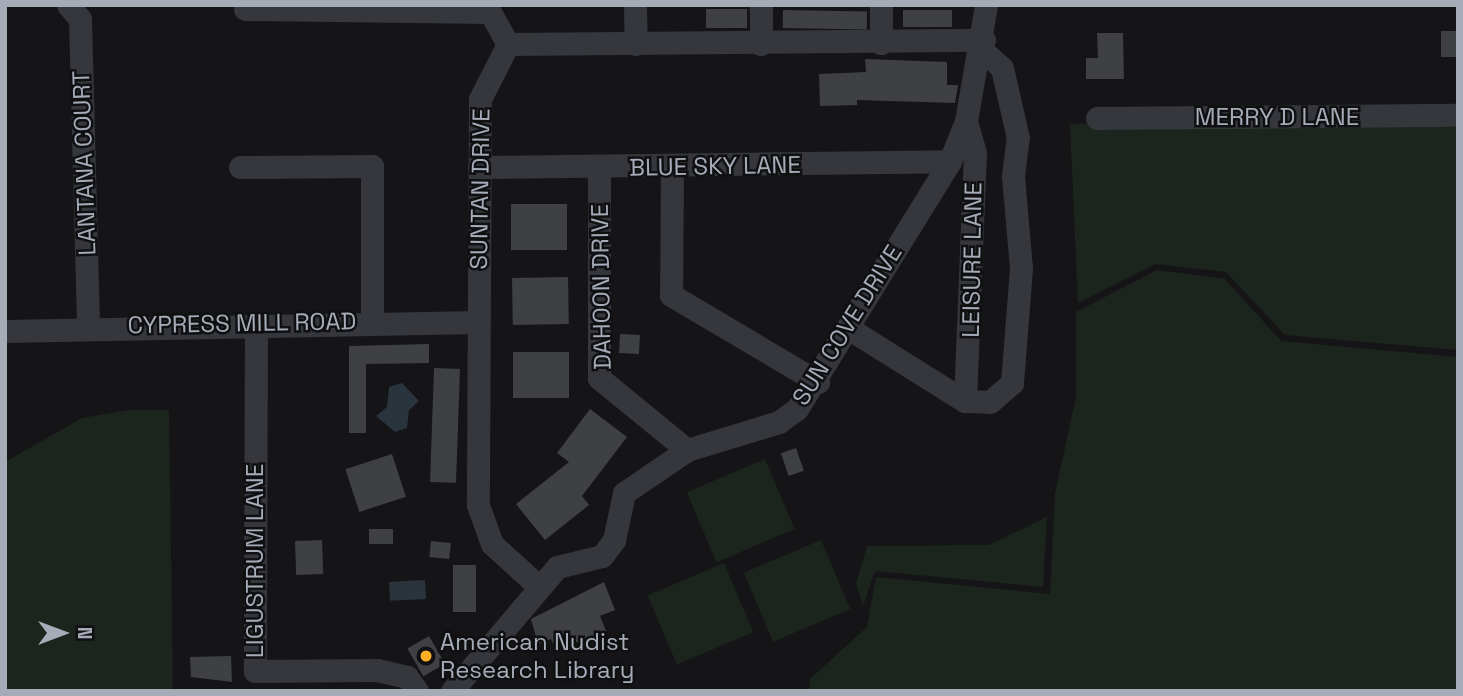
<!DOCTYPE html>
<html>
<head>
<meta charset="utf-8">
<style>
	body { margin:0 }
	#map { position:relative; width:1463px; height:696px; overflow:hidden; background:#151517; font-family:"Space Grotesk",sans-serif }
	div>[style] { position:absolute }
	.green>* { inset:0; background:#1c251d; transform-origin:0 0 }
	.water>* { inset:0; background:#2a343c; transform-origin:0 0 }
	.building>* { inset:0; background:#3e4044; transform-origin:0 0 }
	.minor>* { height:23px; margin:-11.5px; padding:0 11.5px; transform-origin:11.5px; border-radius:11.5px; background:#35373c }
	.dots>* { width:19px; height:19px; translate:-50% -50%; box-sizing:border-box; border:4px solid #101012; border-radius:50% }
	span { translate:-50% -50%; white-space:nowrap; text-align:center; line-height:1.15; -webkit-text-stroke:5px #101012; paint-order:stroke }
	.street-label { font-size:24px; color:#a5acb8 }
	.poi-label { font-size:24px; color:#a5acb8 }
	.left { translate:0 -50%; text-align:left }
	.frame { position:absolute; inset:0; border:7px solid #a5acb8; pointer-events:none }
	.north { position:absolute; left:28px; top:598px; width:70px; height:70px; -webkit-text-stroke:5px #101012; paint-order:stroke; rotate:90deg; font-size:19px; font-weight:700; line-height:28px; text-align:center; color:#a5acb8 }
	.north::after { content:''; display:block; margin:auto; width:24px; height:32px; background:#a5acb8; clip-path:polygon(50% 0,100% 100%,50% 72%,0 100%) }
</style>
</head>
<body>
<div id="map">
	<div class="green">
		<div style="clip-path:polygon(1458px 123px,1458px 350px,1285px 335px,1226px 272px,1155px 264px,1078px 303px,1070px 124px)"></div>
		<div style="clip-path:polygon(1157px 270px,1225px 279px,1281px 341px,1458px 357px,1458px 691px,809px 691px,810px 679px,867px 627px,876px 577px,1050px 594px,1055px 494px,1076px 397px,1076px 312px)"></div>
		<div style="clip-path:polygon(130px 410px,169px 410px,173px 691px,5px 691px,5px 462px,82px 418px)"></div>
		<div style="left:765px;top:459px;width:76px;height:85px;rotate:67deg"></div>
		<div style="clip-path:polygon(1047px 517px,1043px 587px,875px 571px,863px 606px,856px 584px,867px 546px,989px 545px)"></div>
		<div style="left:821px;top:540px;width:75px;height:84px;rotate:67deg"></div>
		<div style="left:724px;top:563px;width:75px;height:83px;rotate:67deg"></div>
	</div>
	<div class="water">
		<div style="clip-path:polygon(402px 383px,419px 401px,409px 410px,407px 428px,395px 432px,376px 416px,387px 407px,389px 387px)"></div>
		<div style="left:425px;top:580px;width:19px;height:36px;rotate:87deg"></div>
	</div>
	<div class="building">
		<div style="left:747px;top:9px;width:19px;height:41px;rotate:90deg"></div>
		<div style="left:783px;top:10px;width:84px;height:18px;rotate:1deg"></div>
		<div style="left:903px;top:10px;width:49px;height:17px"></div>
		<div style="left:1441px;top:31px;width:17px;height:26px"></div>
		<div style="clip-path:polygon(1097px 33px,1123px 33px,1124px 79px,1086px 79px,1086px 58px,1098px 58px)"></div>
		<div style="clip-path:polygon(865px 59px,947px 62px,947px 85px,958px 85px,955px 103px,857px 100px,857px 105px,820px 106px,819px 74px,866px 72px)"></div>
		<div style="left:511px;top:204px;width:56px;height:46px"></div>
		<div style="left:568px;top:277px;width:47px;height:56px;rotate:89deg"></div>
		<div style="left:620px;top:334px;width:20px;height:19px;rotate:3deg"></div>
		<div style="clip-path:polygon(429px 344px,429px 363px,366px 364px,366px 433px,349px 433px,349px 346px)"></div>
		<div style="left:569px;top:352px;width:46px;height:56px;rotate:90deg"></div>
		<div style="left:434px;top:368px;width:26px;height:114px;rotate:2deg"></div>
		<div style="clip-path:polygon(590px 409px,627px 437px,582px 496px,589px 505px,545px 540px,516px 504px,569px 462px,557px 453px)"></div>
		<div style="left:796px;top:448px;width:24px;height:16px;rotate:71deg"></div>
		<div style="left:392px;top:454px;width:45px;height:49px;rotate:72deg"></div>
		<div style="left:369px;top:529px;width:24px;height:15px"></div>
		<div style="left:322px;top:540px;width:34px;height:27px;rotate:88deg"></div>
		<div style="left:431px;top:541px;width:20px;height:16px;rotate:6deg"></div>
		<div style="left:453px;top:565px;width:23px;height:47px"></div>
		<div style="clip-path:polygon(604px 582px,615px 610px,600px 616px,606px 631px,556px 650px,551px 639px,538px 644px,531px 619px)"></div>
		<div style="left:429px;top:636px;width:32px;height:25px;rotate:60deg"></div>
		<div style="clip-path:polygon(231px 656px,232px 682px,191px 677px,190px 657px)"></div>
	</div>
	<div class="minor">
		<div style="left:68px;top:5px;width:18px;rotate:49deg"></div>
		<div style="left:80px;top:19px;width:306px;rotate:88.5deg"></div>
		<div style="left:635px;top:5px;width:39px;rotate:89deg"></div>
		<div style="left:245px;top:9px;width:245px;rotate:0.7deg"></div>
		<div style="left:490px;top:12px;width:37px;rotate:61deg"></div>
		<div style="left:881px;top:43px;width:38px;rotate:-90deg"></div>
		<div style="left:508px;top:44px;width:62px;rotate:117deg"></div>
		<div style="left:480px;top:99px;width:406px;rotate:90.3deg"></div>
		<div style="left:478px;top:505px;width:41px;rotate:70.3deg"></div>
		<div style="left:492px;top:544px;width:61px;rotate:42.3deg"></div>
		<div style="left:508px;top:44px;width:476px;rotate:-0.5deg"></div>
		<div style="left:761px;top:44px;width:39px;rotate:-90deg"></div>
		<div style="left:1097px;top:118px;width:361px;rotate:-0.5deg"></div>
		<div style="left:240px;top:167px;width:132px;rotate:-0.4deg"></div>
		<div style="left:372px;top:166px;width:156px;rotate:90deg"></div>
		<div style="left:479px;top:167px;width:471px;rotate:-0.7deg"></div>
		<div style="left:599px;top:167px;width:211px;rotate:90deg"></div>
		<div style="left:599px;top:378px;width:114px;rotate:39.3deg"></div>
		<div style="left:672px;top:167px;width:128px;rotate:90.4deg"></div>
		<div style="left:671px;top:295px;width:171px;rotate:30.6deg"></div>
		<div style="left:256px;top:324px;width:347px;rotate:90.2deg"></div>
		<div style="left:255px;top:671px;width:122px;rotate:-0.5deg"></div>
		<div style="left:377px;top:670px;width:31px;rotate:13deg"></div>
		<div style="left:407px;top:677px;width:17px;rotate:54deg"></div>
		<div style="left:848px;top:328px;width:138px;rotate:32deg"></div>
		<div style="left:965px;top:401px;width:25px;rotate:2deg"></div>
		<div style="left:990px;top:402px;width:29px;rotate:-41deg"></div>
		<div style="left:1012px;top:383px;width:115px;rotate:-85.5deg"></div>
		<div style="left:1021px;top:268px;width:92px;rotate:-95deg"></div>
		<div style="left:1013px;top:176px;width:38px;rotate:-83deg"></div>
		<div style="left:1018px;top:138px;width:72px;rotate:-102.9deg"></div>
		<div style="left:1002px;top:68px;width:28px;rotate:-138deg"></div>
		<div style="left:5px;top:331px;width:473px;rotate:-1.1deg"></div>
		<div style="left:965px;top:401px;width:248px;rotate:-87.7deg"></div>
		<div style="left:975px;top:153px;width:33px;rotate:-106deg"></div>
		<div style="left:452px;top:691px;width:162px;rotate:-49.7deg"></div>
		<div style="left:557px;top:567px;width:46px;rotate:-13.7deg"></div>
		<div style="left:602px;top:556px;width:20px;rotate:-53deg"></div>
		<div style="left:614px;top:540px;width:48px;rotate:-78deg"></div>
		<div style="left:624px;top:493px;width:76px;rotate:-34.3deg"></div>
		<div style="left:687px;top:450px;width:96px;rotate:-16.9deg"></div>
		<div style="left:779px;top:422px;width:22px;rotate:-36deg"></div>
		<div style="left:797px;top:409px;width:291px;rotate:-58.3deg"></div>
		<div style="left:950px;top:161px;width:43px;rotate:-68.2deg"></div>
		<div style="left:966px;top:121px;width:118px;rotate:-80.2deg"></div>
	</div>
	<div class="dots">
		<div style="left:426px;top:656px;background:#ffaf24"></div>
	</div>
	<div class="street-label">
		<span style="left:1277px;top:117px">MERRY D LANE</span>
		<span style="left:84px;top:163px;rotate:-92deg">LANTANA COURT</span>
		<span style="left:715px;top:166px;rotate:-1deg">BLUE SKY LANE</span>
		<span style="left:480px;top:189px;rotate:-89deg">SUNTAN DRIVE</span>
		<span style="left:972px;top:260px;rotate:-89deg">LEISURE LANE</span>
		<span style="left:601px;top:287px;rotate:-91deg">DAHOON DRIVE</span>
		<span style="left:242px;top:323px;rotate:-1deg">CYPRESS MILL ROAD</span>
		<span style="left:847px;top:325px;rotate:-58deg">SUN COVE DRIVE</span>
		<span style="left:255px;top:561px;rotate:-90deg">LIGUSTRUM LANE</span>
	</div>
	<div class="poi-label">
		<span class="left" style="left:440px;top:656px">American Nudist<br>Research Library</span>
	</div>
	<div class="frame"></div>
	<div class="north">N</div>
</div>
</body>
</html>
